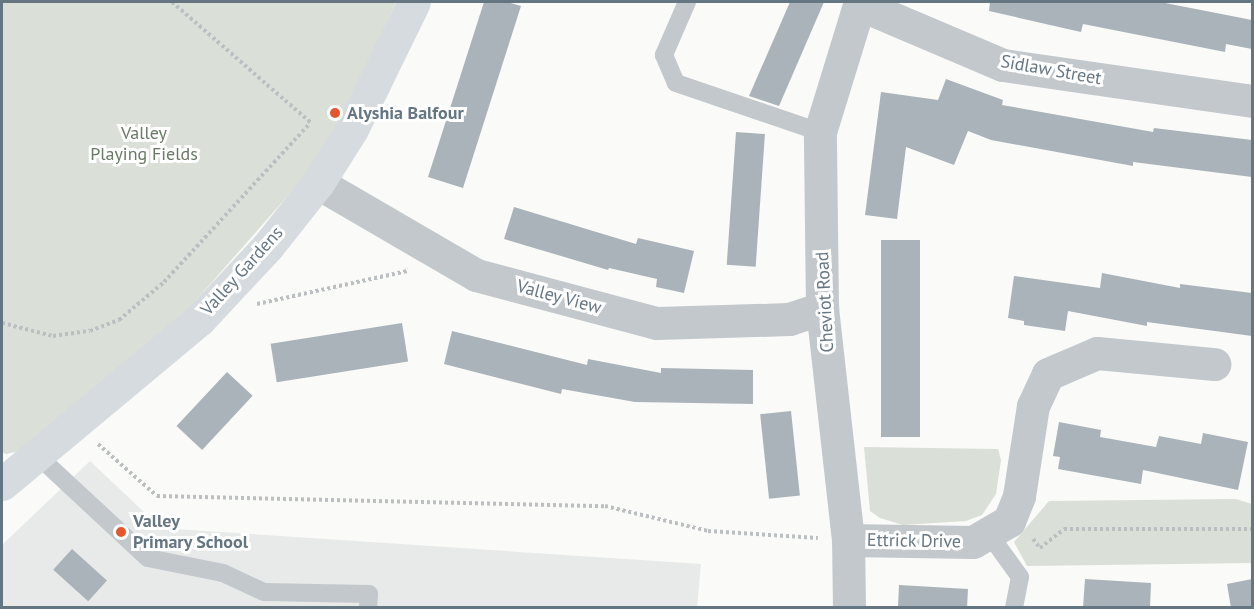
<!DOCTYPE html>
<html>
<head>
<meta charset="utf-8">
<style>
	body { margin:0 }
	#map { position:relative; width:1254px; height:609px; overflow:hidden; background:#fafaf8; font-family:"PT Sans",sans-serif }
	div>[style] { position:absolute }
	.built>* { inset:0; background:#e8e9e9 }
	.green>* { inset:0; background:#dadfd7 }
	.building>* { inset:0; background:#aab3b9; transform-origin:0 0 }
	.path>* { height:4px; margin-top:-2px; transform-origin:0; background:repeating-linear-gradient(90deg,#bbbfc2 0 3px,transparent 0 6px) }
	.lane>* { height:18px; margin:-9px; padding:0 9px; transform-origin:9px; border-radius:9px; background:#c3c8cc }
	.street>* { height:33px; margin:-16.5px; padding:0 16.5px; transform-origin:16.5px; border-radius:16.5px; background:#c3c8cc }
	.secondary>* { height:33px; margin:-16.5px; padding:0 16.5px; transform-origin:16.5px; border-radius:16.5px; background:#d6dbdf }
	.dots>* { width:16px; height:16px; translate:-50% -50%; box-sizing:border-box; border:3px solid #fff; border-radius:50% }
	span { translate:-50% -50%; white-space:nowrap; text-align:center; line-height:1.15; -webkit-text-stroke:6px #fff; paint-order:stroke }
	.street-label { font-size:18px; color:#657683 }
	.poi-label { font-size:18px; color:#657683; font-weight:700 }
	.left { translate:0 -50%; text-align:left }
	.park-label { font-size:18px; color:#687a64 }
	.frame { position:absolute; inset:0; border:3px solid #657683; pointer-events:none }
</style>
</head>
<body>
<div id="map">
	<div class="built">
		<div style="clip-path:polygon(90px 461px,161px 528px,701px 564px,697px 607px,2px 608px,2px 545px)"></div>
	</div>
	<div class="green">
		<div style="clip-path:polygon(2px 2px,396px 2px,328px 150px,169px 331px,30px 449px,6px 454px,2px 452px)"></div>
		<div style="clip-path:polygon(864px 447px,998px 449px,1001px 460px,996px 494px,982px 515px,966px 521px,903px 525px,880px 518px,870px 511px)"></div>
		<div style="clip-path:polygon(1236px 499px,1252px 504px,1252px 563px,1027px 566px,1014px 542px,1049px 501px)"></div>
	</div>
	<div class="building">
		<div style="clip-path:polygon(484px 2px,507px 2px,521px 6px,463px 188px,428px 177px)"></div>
		<div style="clip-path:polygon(790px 2px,824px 2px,779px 106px,749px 96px)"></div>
		<div style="clip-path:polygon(990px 2px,1160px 2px,1252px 20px,1252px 49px,1226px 44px,1225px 52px,1083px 24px,1081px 32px,989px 11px)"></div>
		<div style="clip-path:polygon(946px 79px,1003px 100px,1002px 105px,1153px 132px,1154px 128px,1252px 140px,1252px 177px,1133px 162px,1133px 166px,991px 140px,968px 131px,954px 165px,906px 147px,897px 219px,865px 215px,881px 92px,938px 100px)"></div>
		<div style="left:736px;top:132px;width:29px;height:133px;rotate:4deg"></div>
		<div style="clip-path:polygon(514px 207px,636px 244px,638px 238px,694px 251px,684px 293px,656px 287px,657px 279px,609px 268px,608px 270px,504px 239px)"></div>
		<div style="left:881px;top:240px;width:39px;height:197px"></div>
		<div style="clip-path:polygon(1102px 273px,1180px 288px,1180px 284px,1252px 293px,1252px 336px,1147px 322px,1147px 326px,1068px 311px,1065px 331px,1024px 325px,1024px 321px,1008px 318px,1014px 276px,1100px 288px)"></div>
		<div style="left:402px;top:323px;width:39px;height:133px;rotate:81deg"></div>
		<div style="clip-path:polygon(452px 331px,587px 365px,588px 359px,661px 373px,661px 368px,753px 370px,753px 404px,635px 402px,562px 389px,561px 394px,444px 364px)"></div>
		<div style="left:227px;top:372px;width:35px;height:74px;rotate:43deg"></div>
		<div style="left:791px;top:411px;width:85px;height:31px;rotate:84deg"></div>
		<div style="clip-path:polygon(1059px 422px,1101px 430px,1100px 437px,1156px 447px,1159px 436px,1201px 444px,1203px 433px,1248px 442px,1238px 490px,1143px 470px,1141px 484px,1058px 469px,1060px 457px,1053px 456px)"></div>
		<div style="left:72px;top:549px;width:47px;height:28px;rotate:42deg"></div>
		<div style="clip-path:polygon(1085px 579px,1151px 583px,1150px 608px,1083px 608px)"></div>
		<div style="clip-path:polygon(1252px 579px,1252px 608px,1231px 608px,1227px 584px)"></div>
		<div style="clip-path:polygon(899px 585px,968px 589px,967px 608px,898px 608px)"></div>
	</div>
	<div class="path">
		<div style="left:172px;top:2px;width:184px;rotate:41deg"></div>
		<div style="left:257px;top:304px;width:154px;rotate:-12.4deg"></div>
		<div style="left:2px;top:323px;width:53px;rotate:14.3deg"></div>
		<div style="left:53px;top:336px;width:37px;rotate:-8deg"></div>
		<div style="left:90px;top:331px;width:31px;rotate:-21deg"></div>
		<div style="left:119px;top:320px;width:59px;rotate:-40.2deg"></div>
		<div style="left:164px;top:282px;width:216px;rotate:-47.4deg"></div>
		<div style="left:98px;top:444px;width:79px;rotate:41.4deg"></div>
		<div style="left:157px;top:496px;width:448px;rotate:1.3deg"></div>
		<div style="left:605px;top:506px;width:106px;rotate:13.6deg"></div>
		<div style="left:708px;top:531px;width:110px;rotate:3.6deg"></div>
		<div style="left:1033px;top:539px;width:11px;rotate:52deg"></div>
		<div style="left:1040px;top:548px;width:31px;rotate:-38deg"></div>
		<div style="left:1064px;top:529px;width:188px"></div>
	</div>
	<div class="lane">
		<div style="left:687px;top:2px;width:58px;rotate:113.5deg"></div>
		<div style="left:664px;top:55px;width:30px;rotate:67deg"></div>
		<div style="left:676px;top:83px;width:152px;rotate:18.8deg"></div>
		<div style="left:37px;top:455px;width:151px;rotate:42.9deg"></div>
		<div style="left:148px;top:558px;width:76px;rotate:11.3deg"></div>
		<div style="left:223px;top:573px;width:45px;rotate:24.9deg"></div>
		<div style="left:264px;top:592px;width:105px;rotate:1.1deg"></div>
		<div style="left:369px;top:594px;width:14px;rotate:94deg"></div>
		<div style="left:989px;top:534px;width:53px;rotate:54.2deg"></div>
		<div style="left:1020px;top:577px;width:32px;rotate:101deg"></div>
	</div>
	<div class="street">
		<div style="left:859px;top:4px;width:156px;rotate:23deg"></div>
		<div style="left:1003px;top:65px;width:252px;rotate:8.2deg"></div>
		<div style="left:318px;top:183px;width:183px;rotate:30.2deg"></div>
		<div style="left:476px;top:275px;width:187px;rotate:14.9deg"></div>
		<div style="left:657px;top:323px;width:132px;rotate:-1.7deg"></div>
		<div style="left:789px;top:319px;width:35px;rotate:-18deg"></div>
		<div style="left:848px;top:540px;width:125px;rotate:0.9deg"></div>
		<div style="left:973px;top:542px;width:42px;rotate:-30.3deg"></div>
		<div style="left:1009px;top:521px;width:27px;rotate:-68deg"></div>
		<div style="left:1019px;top:496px;width:91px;rotate:-81.2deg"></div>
		<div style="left:1033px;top:406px;width:35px;rotate:-65deg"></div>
		<div style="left:1048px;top:374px;width:53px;rotate:-23.2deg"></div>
		<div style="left:1097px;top:353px;width:118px;rotate:5.4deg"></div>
		<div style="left:849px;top:608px;width:68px;rotate:-90.8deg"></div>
		<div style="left:848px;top:540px;width:233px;rotate:-96.4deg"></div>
		<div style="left:822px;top:308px;width:176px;rotate:-90.7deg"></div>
		<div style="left:820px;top:132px;width:136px;rotate:-72.9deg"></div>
	</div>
	<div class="secondary">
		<div style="left:2px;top:484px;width:256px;rotate:-39.8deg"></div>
		<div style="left:199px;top:320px;width:101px;rotate:-47deg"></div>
		<div style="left:268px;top:246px;width:80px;rotate:-51.6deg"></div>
		<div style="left:318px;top:183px;width:64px;rotate:-57.8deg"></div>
		<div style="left:352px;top:129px;width:141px;rotate:-64deg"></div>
	</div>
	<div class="dots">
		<div style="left:335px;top:113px;background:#e4572e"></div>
		<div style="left:121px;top:532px;background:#e4572e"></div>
	</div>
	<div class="street-label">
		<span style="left:1051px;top:70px;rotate:10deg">Sidlaw Street</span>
		<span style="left:242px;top:271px;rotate:-48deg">Valley Gardens</span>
		<span style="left:559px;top:297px;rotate:15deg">Valley View</span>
		<span style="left:825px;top:302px;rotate:-93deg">Cheviot Road</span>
		<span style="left:914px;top:541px;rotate:1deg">Ettrick Drive</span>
	</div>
	<div class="poi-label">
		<span class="left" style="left:347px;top:113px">Alyshia Balfour</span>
		<span class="left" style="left:133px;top:532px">Valley<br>Primary School</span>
	</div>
	<div class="park-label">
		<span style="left:144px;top:144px">Valley<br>Playing Fields</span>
	</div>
	<div class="frame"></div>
</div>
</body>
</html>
